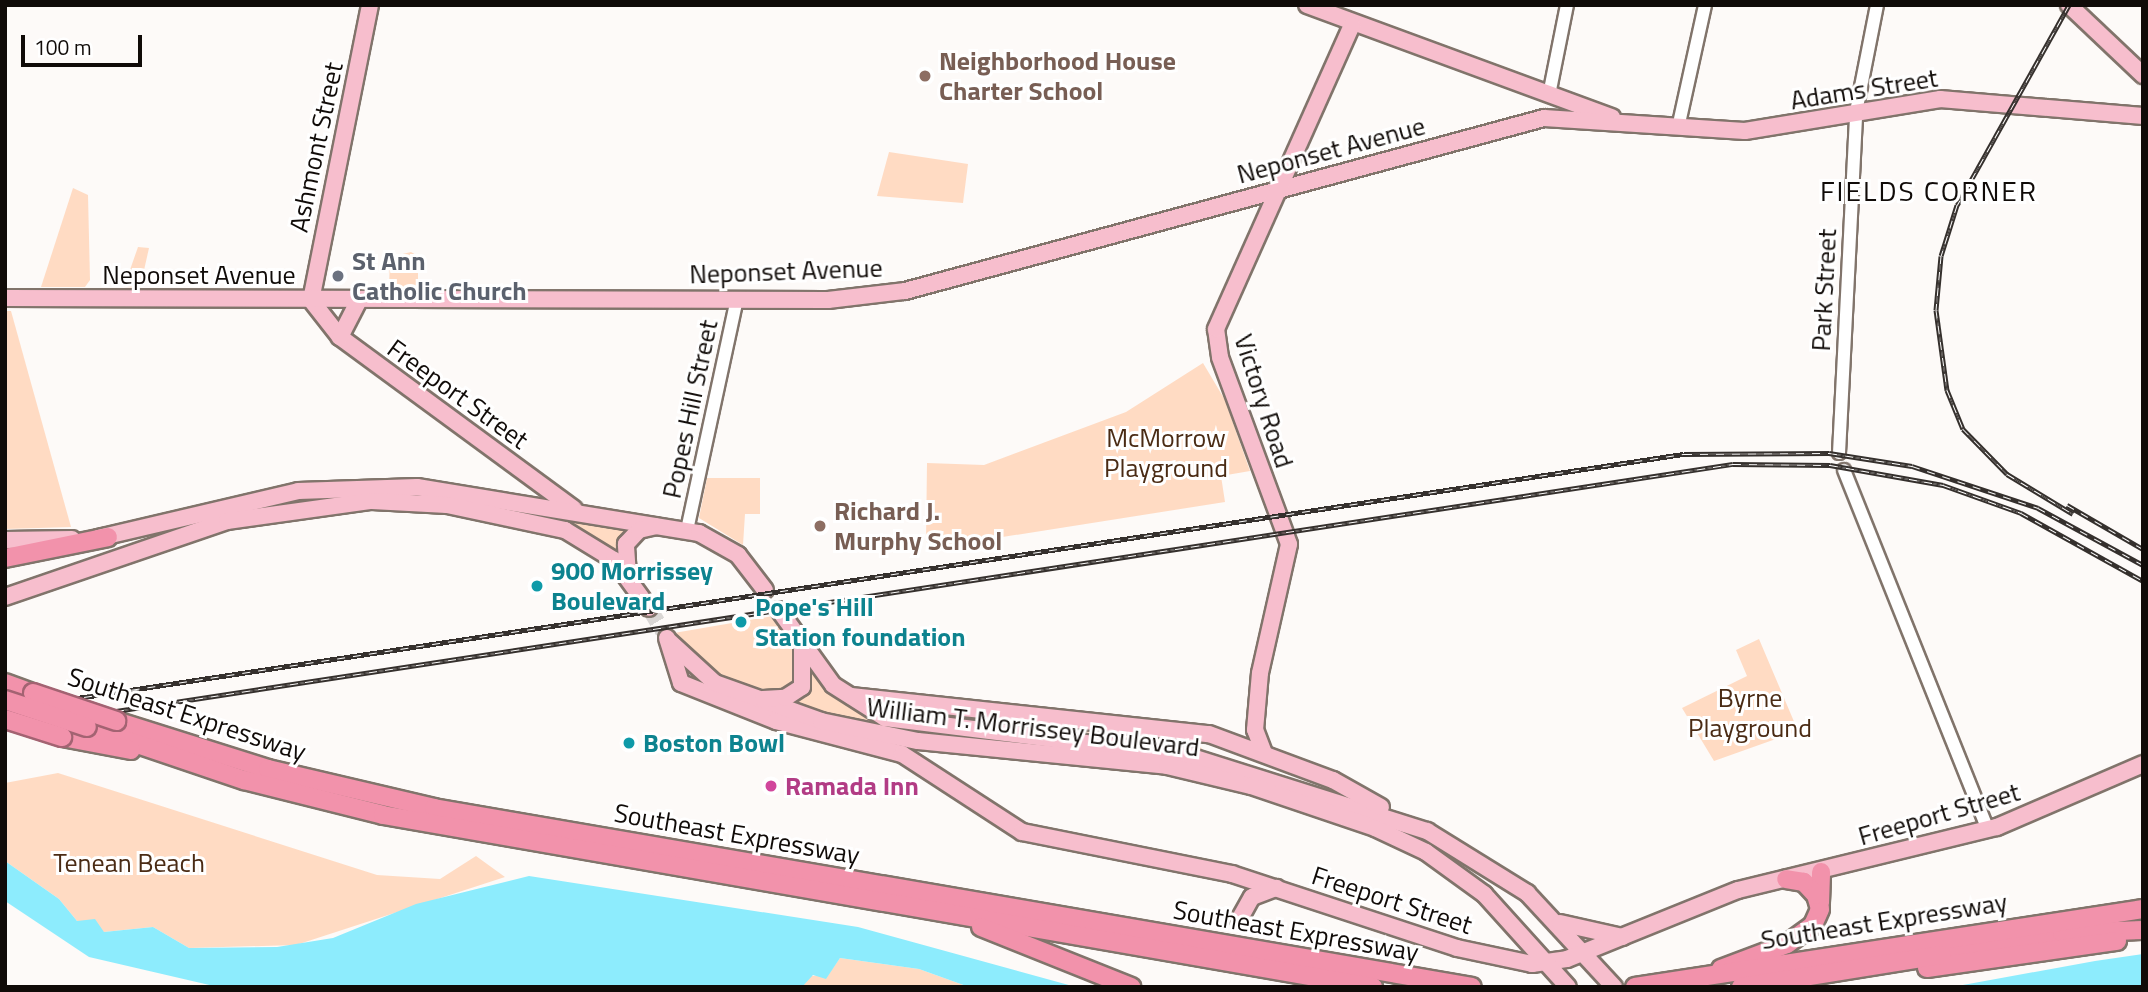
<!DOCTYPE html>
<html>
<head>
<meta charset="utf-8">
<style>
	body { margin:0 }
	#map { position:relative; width:2148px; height:992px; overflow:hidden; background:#fdfaf8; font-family:"Titillium Web",sans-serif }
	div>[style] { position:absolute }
	.green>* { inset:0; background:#ffdbc3 }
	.water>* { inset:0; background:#8decfd }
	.major-tunnel>* { height:16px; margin-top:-8px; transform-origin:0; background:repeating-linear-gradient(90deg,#d9d6d4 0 16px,transparent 0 24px) }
	.roads { filter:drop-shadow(2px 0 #81746b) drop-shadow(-2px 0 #81746b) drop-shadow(0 2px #81746b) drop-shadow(0 -2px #81746b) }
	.minor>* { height:12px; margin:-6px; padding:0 6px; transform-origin:6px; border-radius:6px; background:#fff }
	.major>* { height:16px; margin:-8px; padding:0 8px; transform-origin:8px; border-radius:8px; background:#f7becd }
	.highway>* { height:18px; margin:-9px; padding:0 9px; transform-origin:9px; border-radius:9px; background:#f292ab }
	.rail>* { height:5px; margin-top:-2.5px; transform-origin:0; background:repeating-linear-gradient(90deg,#fff 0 8px,#35302d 0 16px); box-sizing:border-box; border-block:2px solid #35302d }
	.bridges { filter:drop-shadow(2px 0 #a36372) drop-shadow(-2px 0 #a36372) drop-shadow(0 2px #a36372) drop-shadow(0 -2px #a36372) }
	.highway-bridge>* { height:18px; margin:-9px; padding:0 9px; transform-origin:9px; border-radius:9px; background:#f292ab }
	.dots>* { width:19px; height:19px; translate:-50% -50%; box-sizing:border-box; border:4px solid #fff; border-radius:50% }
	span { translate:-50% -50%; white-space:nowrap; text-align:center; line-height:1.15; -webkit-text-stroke:6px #fff; paint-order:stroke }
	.education-label { font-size:26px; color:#785e54; font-weight:700 }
	.left { translate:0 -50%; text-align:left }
	.street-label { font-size:26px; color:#100b08 }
	.worship-label { font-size:26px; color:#5b616d; font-weight:700 }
	.park-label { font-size:26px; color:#4a2b14 }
	.culture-label { font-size:26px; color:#0d838f; font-weight:700 }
	.hotel-label { font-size:26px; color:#b23c85; font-weight:700 }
	.neighbourhood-label { font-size:28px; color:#100b08; letter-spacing:2px }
	.frame { position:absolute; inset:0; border:7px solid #100b08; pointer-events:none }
	.scale { position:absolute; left:21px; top:35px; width:121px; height:32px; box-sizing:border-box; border:4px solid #100b08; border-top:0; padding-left:9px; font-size:21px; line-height:24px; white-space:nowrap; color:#100b08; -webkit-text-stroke:5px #fff; paint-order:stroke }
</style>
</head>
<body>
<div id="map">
	<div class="green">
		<div style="clip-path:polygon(889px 152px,968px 164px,963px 203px,877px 196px)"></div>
		<div style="clip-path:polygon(73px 188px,88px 195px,90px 280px,85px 287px,41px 287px)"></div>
		<div style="clip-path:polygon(138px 247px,149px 248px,140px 288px,124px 287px)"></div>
		<div style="clip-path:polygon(411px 252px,418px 256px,418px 288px,389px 288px,390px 257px)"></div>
		<div style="clip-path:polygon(5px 311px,11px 311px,71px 527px,5px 529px)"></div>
		<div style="clip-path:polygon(1203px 363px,1225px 400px,1250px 471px,1221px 476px,1225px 502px,933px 548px,926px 541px,927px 463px,984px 465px,1126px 412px)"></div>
		<div style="clip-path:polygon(707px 478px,760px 478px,760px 514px,745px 514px,743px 545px,699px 518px)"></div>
		<div style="clip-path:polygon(544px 515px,630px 527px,615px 554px,583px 531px)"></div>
		<div style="clip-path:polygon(773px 616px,797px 655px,801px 681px,783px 695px,716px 675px,688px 657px,674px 633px)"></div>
		<div style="clip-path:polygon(1759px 639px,1798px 731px,1714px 761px,1682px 708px,1747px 676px,1736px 650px)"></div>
		<div style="clip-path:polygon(813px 672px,840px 701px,898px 731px,789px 704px)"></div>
		<div style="clip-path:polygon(1051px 725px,1192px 737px,1203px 750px,1057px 728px)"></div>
		<div style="clip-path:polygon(58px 773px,377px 875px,440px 879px,476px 856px,505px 877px,296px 945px,189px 948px,153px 927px,104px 932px,77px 921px,59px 899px,5px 861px,5px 783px)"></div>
		<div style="clip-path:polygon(840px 958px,919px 969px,969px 987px,802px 987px,810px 976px,828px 975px)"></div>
	</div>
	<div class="water">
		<div style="clip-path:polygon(5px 861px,59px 899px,77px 921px,95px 919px,104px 932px,153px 927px,189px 948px,277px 947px,333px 938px,416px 904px,529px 876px,858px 927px,1076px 987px,969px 987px,919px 969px,840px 958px,826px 979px,813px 975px,802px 987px,218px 987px,89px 957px,5px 901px)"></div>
		<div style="clip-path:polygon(2143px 954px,2143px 987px,1952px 987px,2095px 961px)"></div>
	</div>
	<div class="major-tunnel">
		<div style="left:649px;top:608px;width:27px;rotate:59deg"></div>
	</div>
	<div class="roads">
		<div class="minor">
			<div style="left:1549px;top:95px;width:92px;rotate:-78.7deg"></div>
			<div style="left:1678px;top:128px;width:126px;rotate:-77.6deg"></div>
			<div style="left:1839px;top:453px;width:341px;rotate:-87.1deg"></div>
			<div style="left:1856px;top:112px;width:109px;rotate:-78.9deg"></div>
			<div style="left:1844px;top:470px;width:388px;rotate:68.2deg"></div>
			<div style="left:687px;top:530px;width:236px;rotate:-77.8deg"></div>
		</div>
		<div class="major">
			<div style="left:370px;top:5px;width:301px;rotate:101.3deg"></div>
			<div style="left:311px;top:300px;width:47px;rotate:51.9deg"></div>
			<div style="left:340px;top:337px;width:290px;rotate:36.3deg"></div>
			<div style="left:1307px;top:5px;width:325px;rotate:20.2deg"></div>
			<div style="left:2069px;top:5px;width:102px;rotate:43.4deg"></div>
			<div style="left:5px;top:298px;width:823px;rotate:0.14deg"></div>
			<div style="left:828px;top:300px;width:78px;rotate:-6.7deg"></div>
			<div style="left:905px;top:291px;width:662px;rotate:-15.15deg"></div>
			<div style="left:1544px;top:118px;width:201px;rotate:3.7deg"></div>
			<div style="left:1745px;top:131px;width:198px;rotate:-9.3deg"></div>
			<div style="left:1940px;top:99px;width:204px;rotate:4.8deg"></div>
			<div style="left:340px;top:337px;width:42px;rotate:-62.8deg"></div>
			<div style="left:98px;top:538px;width:205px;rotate:-13.2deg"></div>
			<div style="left:298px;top:491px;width:119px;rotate:-1.9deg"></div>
			<div style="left:417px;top:487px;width:286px;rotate:9.3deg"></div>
			<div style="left:699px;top:533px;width:45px;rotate:29.4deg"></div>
			<div style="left:738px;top:555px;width:44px;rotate:52.4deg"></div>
			<div style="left:5px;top:540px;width:67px;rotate:-0.9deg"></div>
			<div style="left:628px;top:575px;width:31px;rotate:-94deg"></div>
			<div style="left:626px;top:544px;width:19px;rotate:-47deg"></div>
			<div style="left:639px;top:530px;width:17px;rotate:-13deg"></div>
			<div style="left:5px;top:597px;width:235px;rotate:-18.9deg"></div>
			<div style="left:227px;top:521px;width:146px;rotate:-7.9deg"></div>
			<div style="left:372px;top:501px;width:75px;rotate:3.1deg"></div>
			<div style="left:447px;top:505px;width:121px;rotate:12deg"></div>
			<div style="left:565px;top:530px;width:57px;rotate:31.5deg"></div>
			<div style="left:614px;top:560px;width:59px;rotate:53.9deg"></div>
			<div style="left:779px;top:610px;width:92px;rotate:54.2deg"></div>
			<div style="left:833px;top:685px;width:62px;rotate:32.4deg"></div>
			<div style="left:885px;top:718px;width:306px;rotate:7.1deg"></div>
			<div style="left:1189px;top:756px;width:250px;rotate:17.5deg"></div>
			<div style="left:1427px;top:831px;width:118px;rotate:31.8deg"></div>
			<div style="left:1527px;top:893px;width:128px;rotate:47.2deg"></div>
			<div style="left:667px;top:638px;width:47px;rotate:72.7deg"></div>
			<div style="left:681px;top:683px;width:102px;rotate:21.8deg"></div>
			<div style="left:776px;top:721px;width:130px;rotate:14.7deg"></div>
			<div style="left:902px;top:754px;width:143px;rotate:33deg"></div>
			<div style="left:1022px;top:832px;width:214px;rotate:11.3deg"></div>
			<div style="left:1232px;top:874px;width:237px;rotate:18.2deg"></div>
			<div style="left:1457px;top:948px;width:77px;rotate:12deg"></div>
			<div style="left:1532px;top:964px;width:35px;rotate:-8deg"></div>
			<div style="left:1567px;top:959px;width:184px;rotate:-22deg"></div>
			<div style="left:1738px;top:890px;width:267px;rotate:-13.7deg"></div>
			<div style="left:1997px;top:827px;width:159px;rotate:-23.3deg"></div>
			<div style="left:670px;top:642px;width:61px;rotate:42.3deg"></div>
			<div style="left:715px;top:683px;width:113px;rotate:19.7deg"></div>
			<div style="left:821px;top:721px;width:99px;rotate:11.7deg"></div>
			<div style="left:918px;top:741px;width:250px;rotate:5.7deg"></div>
			<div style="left:1167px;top:766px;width:86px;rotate:13.4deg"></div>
			<div style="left:1251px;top:786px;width:131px;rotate:18.7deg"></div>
			<div style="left:1375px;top:828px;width:56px;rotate:25.2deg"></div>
			<div style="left:1426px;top:852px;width:72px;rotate:35.9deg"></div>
			<div style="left:1484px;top:894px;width:125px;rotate:47.9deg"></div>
			<div style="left:851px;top:696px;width:360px;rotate:6.1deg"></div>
			<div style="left:1209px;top:734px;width:132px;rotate:20.4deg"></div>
			<div style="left:1333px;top:780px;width:55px;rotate:29.4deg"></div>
			<div style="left:763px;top:699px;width:22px;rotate:-3deg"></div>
			<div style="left:785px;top:698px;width:20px;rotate:-33deg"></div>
			<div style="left:802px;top:687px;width:38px;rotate:-90deg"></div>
			<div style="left:1264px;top:753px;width:25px;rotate:-111deg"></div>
			<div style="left:1255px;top:730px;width:57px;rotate:-85deg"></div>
			<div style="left:1260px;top:673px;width:132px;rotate:-77.3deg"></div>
			<div style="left:1289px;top:544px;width:199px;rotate:-110.3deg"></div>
			<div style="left:1220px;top:357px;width:28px;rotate:-98deg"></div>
			<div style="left:1216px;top:329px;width:333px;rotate:-65.9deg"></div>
			<div style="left:1239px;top:920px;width:26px;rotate:-61deg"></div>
			<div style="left:1252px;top:897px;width:26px;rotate:-21deg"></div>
			<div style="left:1560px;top:923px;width:64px;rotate:12.7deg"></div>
		</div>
		<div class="highway">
			<div style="left:5px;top:558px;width:105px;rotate:-11.5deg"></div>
			<div style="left:5px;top:683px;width:30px;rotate:20deg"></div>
			<div style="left:116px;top:721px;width:159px;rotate:17.5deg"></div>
			<div style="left:268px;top:769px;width:171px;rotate:13.2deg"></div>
			<div style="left:434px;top:808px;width:1053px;rotate:9.78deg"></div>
			<div style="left:87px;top:727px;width:166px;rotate:18.7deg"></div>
			<div style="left:244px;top:780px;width:143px;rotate:14.1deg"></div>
			<div style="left:383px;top:815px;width:1005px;rotate:9.86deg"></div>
			<div style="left:62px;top:737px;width:70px;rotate:10.7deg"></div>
			<div style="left:1820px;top:903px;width:31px;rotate:-88deg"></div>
			<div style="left:981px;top:927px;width:162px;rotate:21.8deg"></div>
			<div style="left:1931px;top:952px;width:132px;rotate:-8.3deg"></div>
			<div style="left:2062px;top:933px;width:81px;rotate:-2.1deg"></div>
			<div style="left:1927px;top:968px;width:192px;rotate:-8.1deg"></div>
			<div style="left:1721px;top:969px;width:71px;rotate:-20.7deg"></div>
			<div style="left:1787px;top:944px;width:32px;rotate:-36deg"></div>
			<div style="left:1813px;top:925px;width:17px;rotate:-66deg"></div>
			<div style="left:1820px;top:909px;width:15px;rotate:-106deg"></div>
			<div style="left:1816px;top:895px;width:18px;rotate:-133deg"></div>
			<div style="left:1804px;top:882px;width:18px;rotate:-171deg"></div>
			<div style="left:1635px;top:987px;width:514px;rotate:-8.73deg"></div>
			<div style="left:1741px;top:987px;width:203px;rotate:-9.1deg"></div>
		</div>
	</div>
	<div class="rail">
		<div style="left:2069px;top:5px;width:229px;rotate:119.2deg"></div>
		<div style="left:1957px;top:205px;width:53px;rotate:107.4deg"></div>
		<div style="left:1941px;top:256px;width:54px;rotate:95.3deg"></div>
		<div style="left:1936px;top:310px;width:81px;rotate:82.2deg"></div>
		<div style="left:1947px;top:390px;width:42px;rotate:67.7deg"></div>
		<div style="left:1963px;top:429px;width:63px;rotate:45.6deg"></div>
		<div style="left:2007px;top:474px;width:77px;rotate:31.2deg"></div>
		<div style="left:2067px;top:505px;width:88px;rotate:30.1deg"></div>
		<div style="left:5px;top:709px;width:1698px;rotate:-8.64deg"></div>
		<div style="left:1684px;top:454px;width:145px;rotate:-0.4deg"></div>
		<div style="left:1829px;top:453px;width:84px;rotate:8.9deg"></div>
		<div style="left:1912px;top:466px;width:133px;rotate:18.4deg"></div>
		<div style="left:2038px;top:508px;width:119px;rotate:28.5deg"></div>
		<div style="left:5px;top:728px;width:1748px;rotate:-8.69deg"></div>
		<div style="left:1733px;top:464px;width:97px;rotate:0.6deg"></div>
		<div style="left:1830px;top:465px;width:115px;rotate:10deg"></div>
		<div style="left:1943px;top:485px;width:83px;rotate:19.7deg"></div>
		<div style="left:2021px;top:513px;width:140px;rotate:29.1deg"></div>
	</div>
	<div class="bridges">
		<div class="highway-bridge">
			<div style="left:33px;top:693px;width:88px;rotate:18.6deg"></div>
			<div style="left:5px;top:700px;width:86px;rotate:18.2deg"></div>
			<div style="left:5px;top:719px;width:60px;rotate:17.5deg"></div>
		</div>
	</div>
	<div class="dots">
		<div style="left:925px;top:76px;background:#8d6e63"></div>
		<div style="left:338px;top:276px;background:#6b7280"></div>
		<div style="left:820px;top:526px;background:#8d6e63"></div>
		<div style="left:537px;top:586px;background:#0f9aa8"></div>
		<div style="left:741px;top:622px;background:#0f9aa8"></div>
		<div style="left:629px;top:743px;background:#0f9aa8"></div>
		<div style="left:771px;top:786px;background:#d1479c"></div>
	</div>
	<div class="education-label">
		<span class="left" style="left:939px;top:76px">Neighborhood House<br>Charter School</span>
		<span class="left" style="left:834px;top:526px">Richard J.<br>Murphy School</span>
	</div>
	<div class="street-label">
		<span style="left:1864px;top:89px;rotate:-9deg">Adams Street</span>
		<span style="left:316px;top:147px;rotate:-78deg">Ashmont Street</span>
		<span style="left:1331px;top:150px;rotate:-15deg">Neponset Avenue</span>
		<span style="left:786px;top:271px;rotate:-2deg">Neponset Avenue</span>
		<span style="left:199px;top:275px">Neponset Avenue</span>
		<span style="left:1824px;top:290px;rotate:-87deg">Park Street</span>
		<span style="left:458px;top:394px;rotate:36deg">Freeport Street</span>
		<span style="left:1264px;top:401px;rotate:72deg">Victory Road</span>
		<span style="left:690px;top:409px;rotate:-78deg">Popes Hill Street</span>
		<span style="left:187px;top:714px;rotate:18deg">Southeast Expressway</span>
		<span style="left:1033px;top:727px;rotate:7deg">William T. Morrissey Boulevard</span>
		<span style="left:1939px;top:814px;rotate:-16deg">Freeport Street</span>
		<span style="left:737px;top:834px;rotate:10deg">Southeast Expressway</span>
		<span style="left:1392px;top:900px;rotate:18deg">Freeport Street</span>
		<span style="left:1884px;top:921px;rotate:-9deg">Southeast Expressway</span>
		<span style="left:1296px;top:931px;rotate:10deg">Southeast Expressway</span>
	</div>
	<div class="worship-label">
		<span class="left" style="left:352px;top:276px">St Ann<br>Catholic Church</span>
	</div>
	<div class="park-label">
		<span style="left:1166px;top:453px">McMorrow<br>Playground</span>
		<span style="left:1750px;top:713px">Byrne<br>Playground</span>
		<span style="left:129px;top:863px">Tenean Beach</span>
	</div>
	<div class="culture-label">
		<span class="left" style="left:551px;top:586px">900 Morrissey<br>Boulevard</span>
		<span class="left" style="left:755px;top:622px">Pope's Hill<br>Station foundation</span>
		<span class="left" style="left:643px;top:743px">Boston Bowl</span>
	</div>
	<div class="hotel-label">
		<span class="left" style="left:785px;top:786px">Ramada Inn</span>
	</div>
	<div class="neighbourhood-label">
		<span style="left:1929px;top:191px">FIELDS CORNER</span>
	</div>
	<div class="frame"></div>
	<div class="scale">100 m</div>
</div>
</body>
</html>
